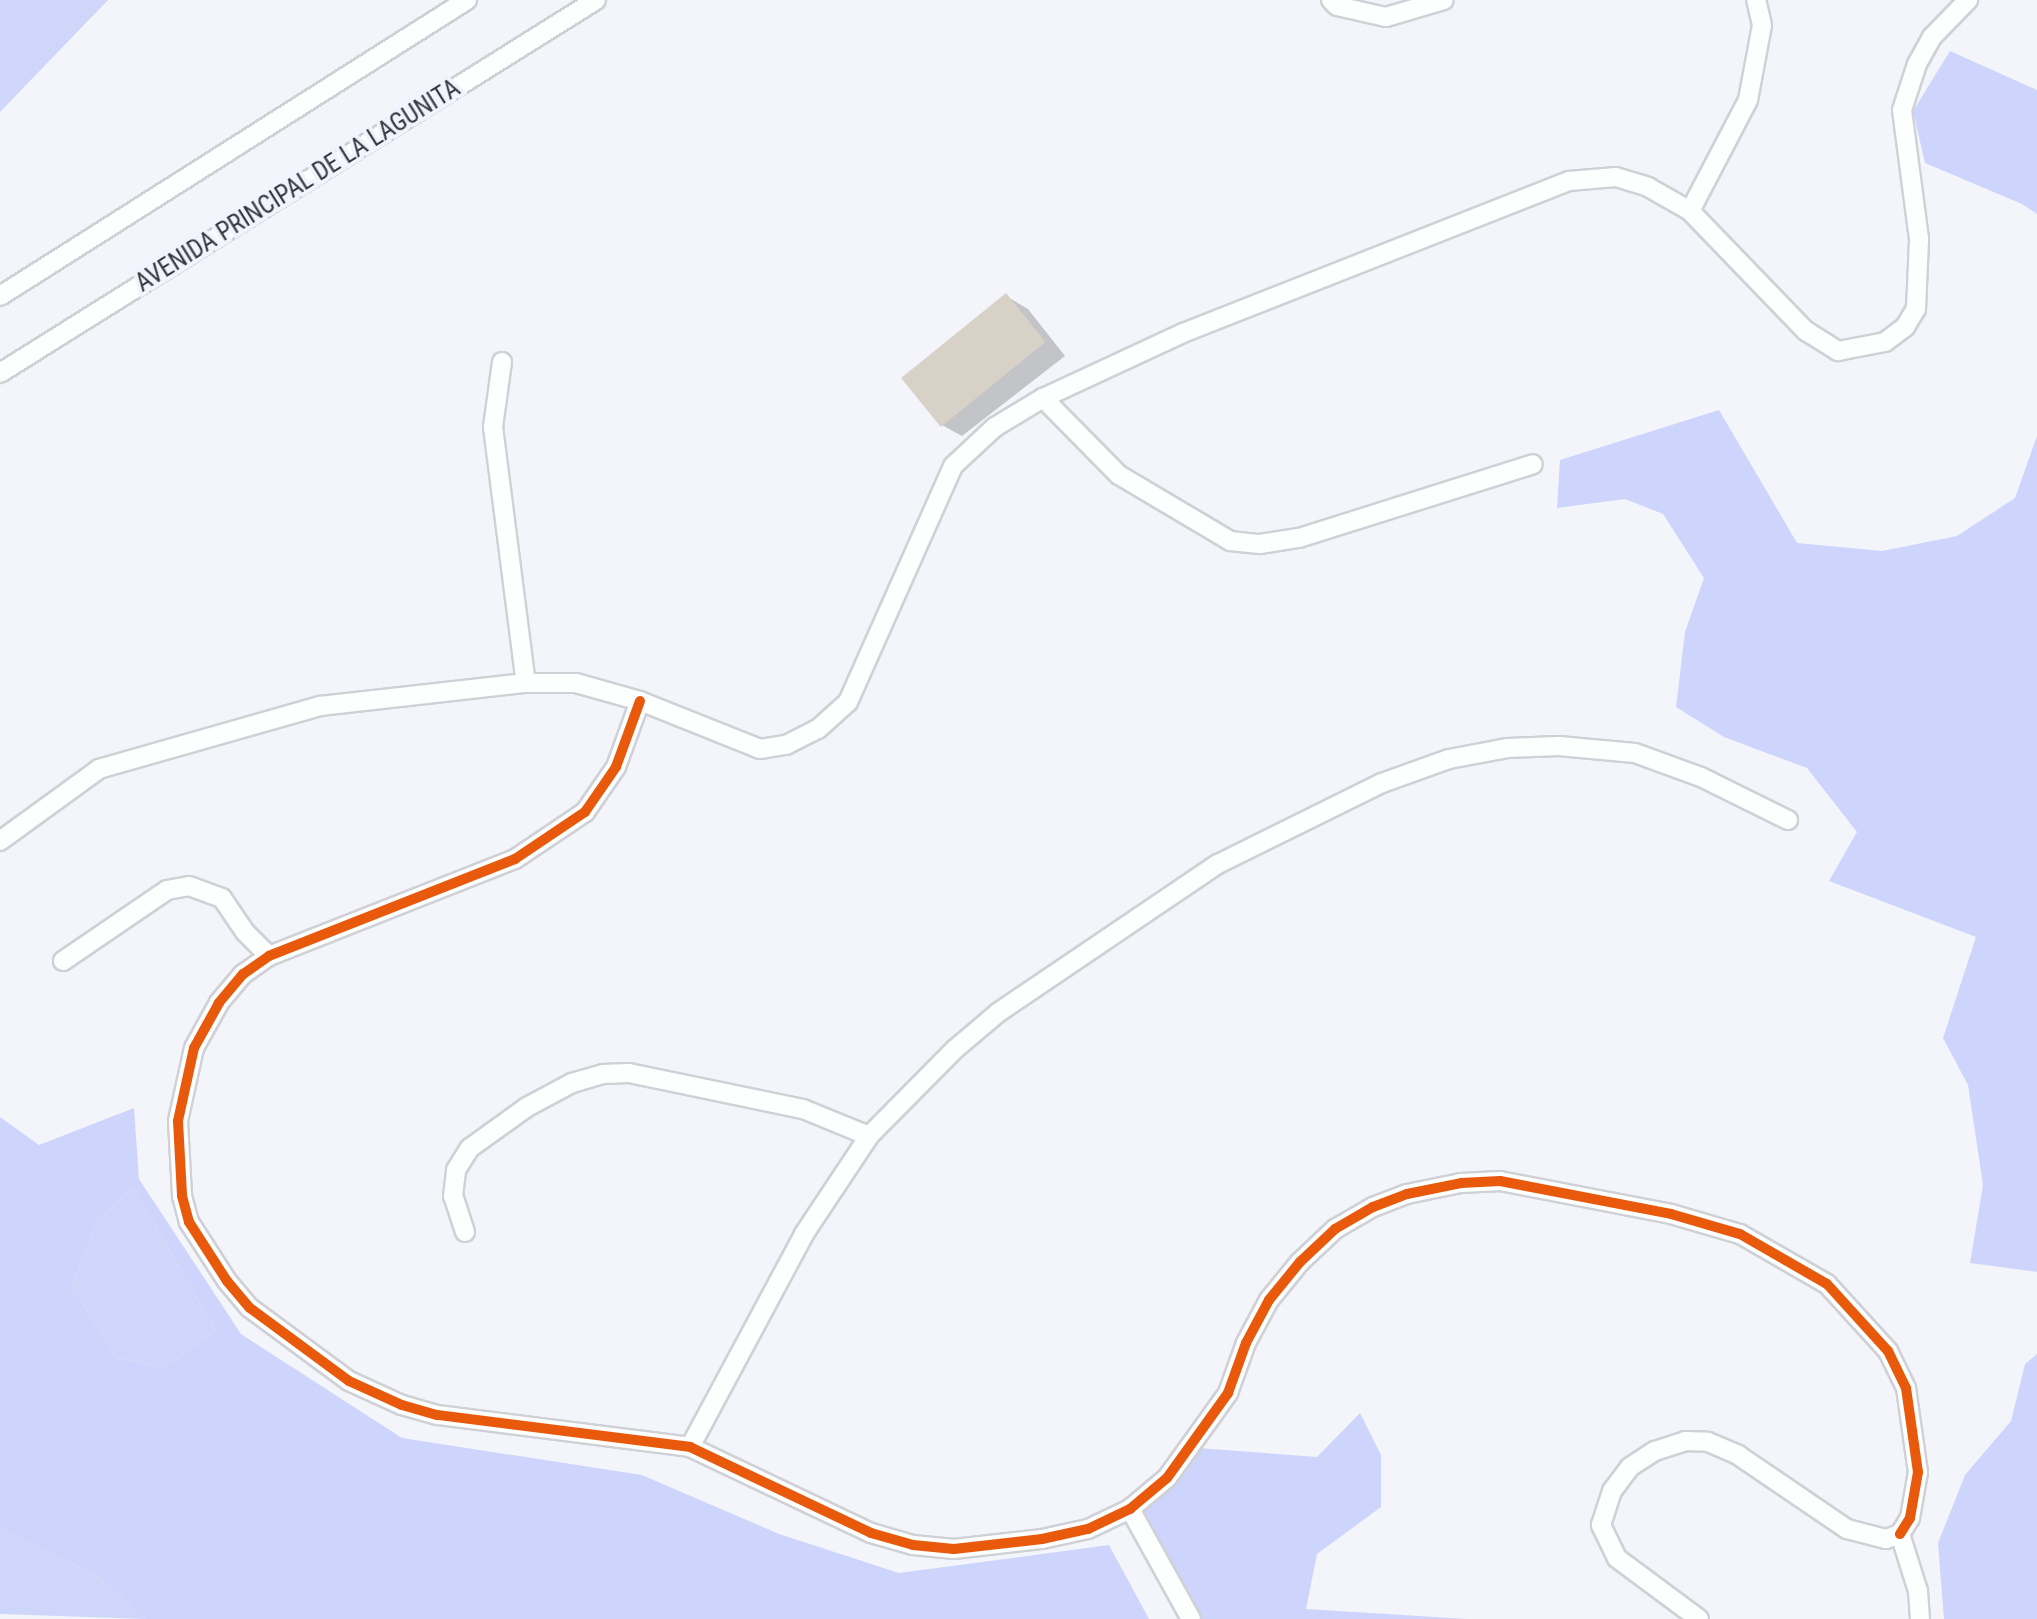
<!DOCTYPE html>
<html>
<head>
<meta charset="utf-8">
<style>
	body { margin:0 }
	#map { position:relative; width:2037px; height:1619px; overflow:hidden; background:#f4f5fb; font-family:"Roboto Condensed",sans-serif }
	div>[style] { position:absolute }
	.green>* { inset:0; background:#ced6fa }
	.forest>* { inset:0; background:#cdd5fc }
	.shadow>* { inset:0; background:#0003 }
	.building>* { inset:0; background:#d8d1c7; transform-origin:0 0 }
	.roads { filter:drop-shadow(2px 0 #d0d1d6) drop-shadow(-2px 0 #d0d1d6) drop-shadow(0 2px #d0d1d6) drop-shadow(0 -2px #d0d1d6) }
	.street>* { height:18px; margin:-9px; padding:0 9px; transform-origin:9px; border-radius:9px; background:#fdfefe }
	.cycleway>* { height:10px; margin:-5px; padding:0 5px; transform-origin:5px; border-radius:5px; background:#e8590c }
	span { translate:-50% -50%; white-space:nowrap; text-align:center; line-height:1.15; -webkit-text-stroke:8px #f1f4fe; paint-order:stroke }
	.street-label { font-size:25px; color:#36373b }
</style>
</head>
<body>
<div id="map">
	<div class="green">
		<div style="clip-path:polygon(0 0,108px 0,0 112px)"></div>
		<div style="clip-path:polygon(132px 1186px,216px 1331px,164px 1367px,117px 1358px,72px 1287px,96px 1225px)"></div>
		<div style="clip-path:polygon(0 1529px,100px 1578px,145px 1619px,0 1614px)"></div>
	</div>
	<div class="forest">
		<div style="clip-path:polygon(1950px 51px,2037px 90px,2037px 214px,2022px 204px,1925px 163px,1913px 111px)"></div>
		<div style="clip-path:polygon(1719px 410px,1797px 543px,1882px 551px,1957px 536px,2015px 498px,2037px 436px,2037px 1272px,1970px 1263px,1983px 1185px,1968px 1085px,1943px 1038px,1976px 937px,1829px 881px,1857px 832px,1807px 768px,1724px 737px,1676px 707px,1685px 632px,1704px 578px,1663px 514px,1625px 499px,1557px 508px,1560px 460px)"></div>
		<div style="clip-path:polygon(evenodd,134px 1108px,139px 1179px,241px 1334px,402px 1438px,642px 1475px,779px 1534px,899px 1573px,1109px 1545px,1149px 1619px,145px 1619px,100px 1578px,0 1529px,0 1117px,39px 1145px,134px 1108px,132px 1186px,216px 1331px,164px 1367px,117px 1358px,72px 1287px,96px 1225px,132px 1186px)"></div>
		<div style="clip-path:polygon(2037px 1354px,2037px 1619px,1944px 1619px,1938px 1543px,1965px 1475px,2011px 1421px,2025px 1364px)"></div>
		<div style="clip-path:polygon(1360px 1413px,1381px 1455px,1381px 1507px,1317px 1554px,1306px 1609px,1467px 1619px,1196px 1619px,1132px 1503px,1198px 1448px,1317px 1457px)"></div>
	</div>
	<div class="shadow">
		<div style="clip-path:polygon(1006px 296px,1028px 309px,1065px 356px,962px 436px,940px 424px)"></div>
	</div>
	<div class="building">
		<div style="left:1006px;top:293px;width:63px;height:135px;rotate:51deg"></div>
	</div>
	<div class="roads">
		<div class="street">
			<div style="left:1331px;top:0;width:8px;rotate:45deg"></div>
			<div style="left:1337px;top:6px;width:50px;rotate:12.7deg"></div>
			<div style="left:1386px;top:17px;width:60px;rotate:-16.3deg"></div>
			<div style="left:1690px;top:211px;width:125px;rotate:-62.4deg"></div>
			<div style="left:1748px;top:100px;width:76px;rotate:-79.4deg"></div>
			<div style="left:1762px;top:25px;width:26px;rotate:-103deg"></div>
			<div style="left:0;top:296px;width:553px;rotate:-32.37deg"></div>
			<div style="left:502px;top:362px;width:66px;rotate:97.9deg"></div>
			<div style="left:493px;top:427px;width:258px;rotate:82.7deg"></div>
			<div style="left:0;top:373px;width:703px;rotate:-32.04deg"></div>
			<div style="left:1043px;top:398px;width:108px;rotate:45.4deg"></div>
			<div style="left:1119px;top:475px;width:129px;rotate:30.7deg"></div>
			<div style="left:1230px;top:541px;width:30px;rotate:6deg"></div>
			<div style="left:1260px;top:544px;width:39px;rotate:-9deg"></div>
			<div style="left:1299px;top:538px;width:245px;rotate:-17.5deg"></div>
			<div style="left:640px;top:701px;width:70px;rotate:110deg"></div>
			<div style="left:616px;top:767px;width:55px;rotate:124.6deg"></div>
			<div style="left:585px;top:812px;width:84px;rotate:146.1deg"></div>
			<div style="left:515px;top:859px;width:264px;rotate:158.5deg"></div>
			<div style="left:269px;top:956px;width:32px;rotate:145deg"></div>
			<div style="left:243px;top:974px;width:38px;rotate:130deg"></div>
			<div style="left:219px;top:1003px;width:51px;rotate:119.1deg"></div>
			<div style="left:194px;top:1048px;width:75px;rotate:102.4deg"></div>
			<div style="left:178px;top:1121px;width:75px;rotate:86.9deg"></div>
			<div style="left:182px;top:1196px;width:27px;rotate:75deg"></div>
			<div style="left:189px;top:1222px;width:70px;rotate:57.2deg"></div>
			<div style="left:227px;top:1281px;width:35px;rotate:50deg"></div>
			<div style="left:250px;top:1308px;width:123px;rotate:36.4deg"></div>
			<div style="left:349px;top:1381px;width:58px;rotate:24.4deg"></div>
			<div style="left:402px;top:1405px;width:37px;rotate:16deg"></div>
			<div style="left:438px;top:1415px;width:254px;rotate:7.2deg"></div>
			<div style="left:690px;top:1447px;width:200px;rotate:25.4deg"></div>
			<div style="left:871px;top:1533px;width:44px;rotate:15.9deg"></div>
			<div style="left:913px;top:1545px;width:41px;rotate:5.6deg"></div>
			<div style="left:954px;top:1549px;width:89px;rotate:-6.5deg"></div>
			<div style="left:1042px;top:1539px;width:47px;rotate:-12.3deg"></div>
			<div style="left:1088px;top:1529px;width:47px;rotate:-25.5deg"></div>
			<div style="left:1130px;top:1509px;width:48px;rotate:-40deg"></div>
			<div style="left:1167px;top:1478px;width:105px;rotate:-54.3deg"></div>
			<div style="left:1228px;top:1393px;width:53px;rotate:-70.2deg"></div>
			<div style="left:1246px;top:1343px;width:49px;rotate:-61.9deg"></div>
			<div style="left:1269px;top:1300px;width:49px;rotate:-50.8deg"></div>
			<div style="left:1300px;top:1262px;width:48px;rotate:-43.3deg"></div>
			<div style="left:1335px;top:1229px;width:44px;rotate:-30.1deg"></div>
			<div style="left:1373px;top:1207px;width:36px;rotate:-21deg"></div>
			<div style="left:1407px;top:1194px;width:55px;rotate:-11.5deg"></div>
			<div style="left:1461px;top:1183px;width:39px;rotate:-3deg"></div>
			<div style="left:1500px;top:1181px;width:174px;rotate:10.9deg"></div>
			<div style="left:1671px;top:1214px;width:72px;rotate:16.2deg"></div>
			<div style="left:1740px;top:1234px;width:100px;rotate:29.9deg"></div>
			<div style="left:1827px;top:1284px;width:91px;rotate:47.7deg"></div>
			<div style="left:1888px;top:1351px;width:41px;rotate:64.1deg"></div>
			<div style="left:1906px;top:1388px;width:85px;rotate:81.9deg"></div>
			<div style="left:1918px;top:1472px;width:47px;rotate:99.9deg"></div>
			<div style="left:1910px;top:1518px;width:19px;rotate:122deg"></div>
			<div style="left:0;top:841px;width:122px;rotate:-36deg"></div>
			<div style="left:99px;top:769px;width:230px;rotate:-15.9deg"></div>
			<div style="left:320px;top:706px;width:207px;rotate:-6.4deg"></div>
			<div style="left:526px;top:683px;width:50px"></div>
			<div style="left:576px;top:683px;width:66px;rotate:15.7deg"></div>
			<div style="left:640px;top:701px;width:129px;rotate:21.8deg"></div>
			<div style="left:760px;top:749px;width:26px;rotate:-9deg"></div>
			<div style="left:786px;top:745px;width:36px;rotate:-27deg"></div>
			<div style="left:818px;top:729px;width:40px;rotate:-42deg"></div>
			<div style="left:848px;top:702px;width:258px;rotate:-66deg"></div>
			<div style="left:953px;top:466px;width:57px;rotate:-42.9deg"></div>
			<div style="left:995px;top:427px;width:56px;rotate:-31.1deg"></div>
			<div style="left:1043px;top:398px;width:154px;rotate:-24.9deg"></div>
			<div style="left:1183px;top:333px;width:415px;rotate:-21.5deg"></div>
			<div style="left:1569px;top:181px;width:47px;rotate:-4.9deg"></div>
			<div style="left:1616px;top:177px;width:34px;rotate:17deg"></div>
			<div style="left:1648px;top:187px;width:48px;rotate:29.7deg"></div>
			<div style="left:1690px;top:211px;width:167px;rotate:46deg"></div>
			<div style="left:1806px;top:331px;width:38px;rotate:32deg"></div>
			<div style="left:1838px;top:351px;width:48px;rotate:-10.8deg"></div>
			<div style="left:1885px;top:342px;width:25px;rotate:-37deg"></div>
			<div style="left:1905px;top:327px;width:21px;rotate:-59deg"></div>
			<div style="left:1916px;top:309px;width:70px;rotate:-87.5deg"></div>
			<div style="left:1919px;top:239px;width:130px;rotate:-97.5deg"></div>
			<div style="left:1902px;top:110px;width:48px;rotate:-71.9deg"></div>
			<div style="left:1917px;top:64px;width:31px;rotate:-61deg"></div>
			<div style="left:1932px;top:37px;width:52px;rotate:-45.8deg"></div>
			<div style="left:63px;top:961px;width:126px;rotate:-34.3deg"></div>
			<div style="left:167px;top:890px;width:22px;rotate:-10deg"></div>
			<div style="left:189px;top:886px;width:35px;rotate:20deg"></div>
			<div style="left:222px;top:898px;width:41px;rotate:55.9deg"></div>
			<div style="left:245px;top:932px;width:34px;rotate:45deg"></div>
			<div style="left:465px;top:1232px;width:38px;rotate:-108deg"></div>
			<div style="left:453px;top:1196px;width:26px;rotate:-83deg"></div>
			<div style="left:456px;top:1170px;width:26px;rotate:-58deg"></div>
			<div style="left:470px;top:1148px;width:70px;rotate:-35.7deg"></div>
			<div style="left:527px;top:1107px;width:51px;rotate:-28.1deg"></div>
			<div style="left:572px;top:1083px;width:32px;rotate:-16deg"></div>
			<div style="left:603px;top:1074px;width:26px;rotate:-2deg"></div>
			<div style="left:629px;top:1073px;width:178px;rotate:11.7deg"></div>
			<div style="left:803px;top:1109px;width:71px;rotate:22.2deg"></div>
			<div style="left:690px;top:1447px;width:242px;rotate:-61.8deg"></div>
			<div style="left:804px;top:1234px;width:118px;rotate:-56.4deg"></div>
			<div style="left:869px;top:1136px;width:121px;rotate:-45.3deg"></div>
			<div style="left:954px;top:1050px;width:59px;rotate:-40.2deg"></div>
			<div style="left:999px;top:1012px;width:264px;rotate:-34.1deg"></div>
			<div style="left:1218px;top:864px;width:183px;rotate:-26.3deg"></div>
			<div style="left:1382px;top:783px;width:71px;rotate:-19.7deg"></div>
			<div style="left:1449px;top:759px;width:59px;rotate:-10.7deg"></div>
			<div style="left:1507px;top:748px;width:52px;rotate:-2.2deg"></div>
			<div style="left:1559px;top:746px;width:76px;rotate:5.3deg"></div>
			<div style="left:1635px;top:753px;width:70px;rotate:20deg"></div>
			<div style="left:1701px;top:777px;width:97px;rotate:26.3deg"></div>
			<div style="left:1130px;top:1509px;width:126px;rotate:61deg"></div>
			<div style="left:1900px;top:1534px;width:60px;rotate:72.5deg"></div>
			<div style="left:1918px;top:1591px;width:28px;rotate:86deg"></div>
			<div style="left:1699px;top:1619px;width:102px;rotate:-143.4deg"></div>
			<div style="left:1617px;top:1558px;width:37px;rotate:-116deg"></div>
			<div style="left:1601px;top:1525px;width:36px;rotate:-72deg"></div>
			<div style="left:1612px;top:1491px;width:30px;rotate:-53deg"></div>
			<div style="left:1630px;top:1467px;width:30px;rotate:-33deg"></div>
			<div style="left:1655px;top:1451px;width:32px;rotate:-18deg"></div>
			<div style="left:1685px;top:1441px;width:23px;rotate:2deg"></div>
			<div style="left:1708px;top:1442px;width:33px;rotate:23deg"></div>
			<div style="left:1738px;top:1455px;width:132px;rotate:34.2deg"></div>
			<div style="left:1847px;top:1529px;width:40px;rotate:14.4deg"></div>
			<div style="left:1886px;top:1539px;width:15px;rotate:-20deg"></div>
		</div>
	</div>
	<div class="cycleway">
		<div style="left:640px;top:701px;width:70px;rotate:110deg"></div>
		<div style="left:616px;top:767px;width:55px;rotate:124.6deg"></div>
		<div style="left:585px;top:812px;width:84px;rotate:146.1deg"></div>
		<div style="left:515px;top:859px;width:264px;rotate:158.5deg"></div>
		<div style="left:269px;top:956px;width:32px;rotate:145deg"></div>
		<div style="left:243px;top:974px;width:38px;rotate:130deg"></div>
		<div style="left:219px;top:1003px;width:51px;rotate:119.1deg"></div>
		<div style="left:194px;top:1048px;width:75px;rotate:102.4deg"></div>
		<div style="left:178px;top:1121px;width:75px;rotate:86.9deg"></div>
		<div style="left:182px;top:1196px;width:27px;rotate:75deg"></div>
		<div style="left:189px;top:1222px;width:70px;rotate:57.2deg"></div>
		<div style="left:227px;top:1281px;width:35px;rotate:50deg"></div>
		<div style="left:250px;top:1308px;width:123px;rotate:36.4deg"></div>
		<div style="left:349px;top:1381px;width:58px;rotate:24.4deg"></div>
		<div style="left:402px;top:1405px;width:37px;rotate:16deg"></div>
		<div style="left:438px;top:1415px;width:254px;rotate:7.2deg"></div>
		<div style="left:690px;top:1447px;width:200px;rotate:25.4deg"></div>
		<div style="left:871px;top:1533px;width:44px;rotate:15.9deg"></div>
		<div style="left:913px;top:1545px;width:41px;rotate:5.6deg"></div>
		<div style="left:954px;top:1549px;width:89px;rotate:-6.5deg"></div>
		<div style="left:1042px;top:1539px;width:47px;rotate:-12.3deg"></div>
		<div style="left:1088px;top:1529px;width:47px;rotate:-25.5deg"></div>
		<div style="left:1130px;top:1509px;width:48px;rotate:-40deg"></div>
		<div style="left:1167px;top:1478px;width:105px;rotate:-54.3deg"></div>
		<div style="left:1228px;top:1393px;width:53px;rotate:-70.2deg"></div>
		<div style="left:1246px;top:1343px;width:49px;rotate:-61.9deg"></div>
		<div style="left:1269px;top:1300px;width:49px;rotate:-50.8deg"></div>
		<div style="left:1300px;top:1262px;width:48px;rotate:-43.3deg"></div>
		<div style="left:1335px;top:1229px;width:44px;rotate:-30.1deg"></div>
		<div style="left:1373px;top:1207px;width:36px;rotate:-21deg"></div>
		<div style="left:1407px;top:1194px;width:55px;rotate:-11.5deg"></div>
		<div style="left:1461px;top:1183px;width:39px;rotate:-3deg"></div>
		<div style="left:1500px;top:1181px;width:174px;rotate:10.9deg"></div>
		<div style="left:1671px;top:1214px;width:72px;rotate:16.2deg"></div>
		<div style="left:1740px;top:1234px;width:100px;rotate:29.9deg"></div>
		<div style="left:1827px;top:1284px;width:91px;rotate:47.7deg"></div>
		<div style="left:1888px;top:1351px;width:41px;rotate:64.1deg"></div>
		<div style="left:1906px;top:1388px;width:85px;rotate:81.9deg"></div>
		<div style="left:1918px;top:1472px;width:47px;rotate:99.9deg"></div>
		<div style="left:1910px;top:1518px;width:19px;rotate:122deg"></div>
	</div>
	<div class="street-label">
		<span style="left:298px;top:186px;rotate:-32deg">AVENIDA PRINCIPAL DE LA LAGUNITA</span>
	</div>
</div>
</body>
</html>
